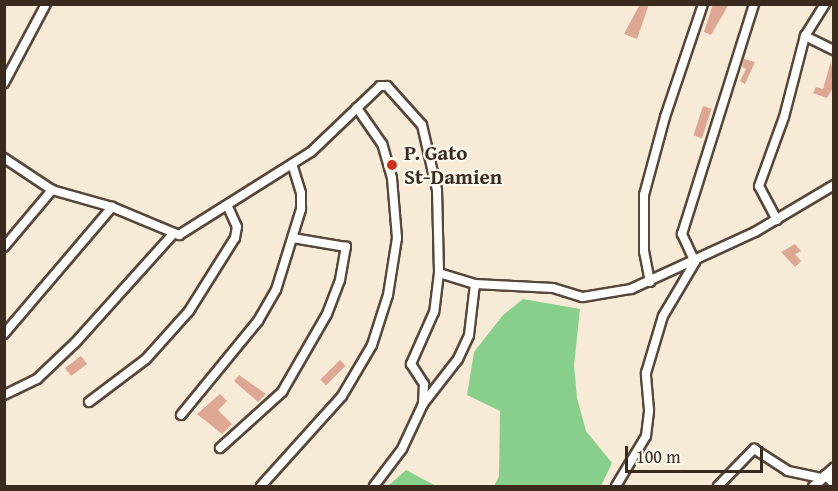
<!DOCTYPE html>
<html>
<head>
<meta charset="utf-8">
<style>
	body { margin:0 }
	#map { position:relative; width:838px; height:491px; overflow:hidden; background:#f7ebd7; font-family:"Gentium Book Plus",serif }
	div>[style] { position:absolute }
	.green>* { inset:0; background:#87cf8b }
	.building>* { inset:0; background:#dda794; transform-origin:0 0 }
	.roads { filter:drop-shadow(2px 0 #57473a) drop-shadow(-2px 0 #57473a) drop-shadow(0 2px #57473a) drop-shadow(0 -2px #57473a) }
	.minor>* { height:8px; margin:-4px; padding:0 4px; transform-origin:4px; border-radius:4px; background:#fff }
	.tertiary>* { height:9px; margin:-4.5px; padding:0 4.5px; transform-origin:4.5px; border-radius:4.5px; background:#fff }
	.dots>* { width:16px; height:16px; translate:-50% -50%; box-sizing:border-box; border:3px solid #fbf7ec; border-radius:50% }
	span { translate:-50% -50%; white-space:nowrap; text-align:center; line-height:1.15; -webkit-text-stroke:4.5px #fbf7ec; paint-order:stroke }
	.poi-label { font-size:21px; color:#3b2a1e; font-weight:700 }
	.left { translate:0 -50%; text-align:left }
	.frame { position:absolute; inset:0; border:6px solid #3b2a1e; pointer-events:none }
	.scale { position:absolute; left:625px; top:446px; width:138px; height:27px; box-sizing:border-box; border:3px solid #3b2a1e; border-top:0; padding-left:8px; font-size:18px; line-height:21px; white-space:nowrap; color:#3b2a1e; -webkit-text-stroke:4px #fbf7ec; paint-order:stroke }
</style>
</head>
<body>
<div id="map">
	<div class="green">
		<div style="clip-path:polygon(523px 299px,580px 309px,574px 365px,577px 398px,586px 431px,612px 463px,601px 486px,494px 486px,499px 476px,500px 411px,467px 395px,474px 352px,503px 315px)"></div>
		<div style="clip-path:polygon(406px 470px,436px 486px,388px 486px)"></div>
	</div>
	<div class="building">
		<div style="clip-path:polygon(640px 4px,649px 4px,637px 39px,624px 34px)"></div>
		<div style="clip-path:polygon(713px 4px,729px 4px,711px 35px,704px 32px)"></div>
		<div style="clip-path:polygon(744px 59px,755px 62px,745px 84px,740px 81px,746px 69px,742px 67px)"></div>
		<div style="clip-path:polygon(831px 61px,834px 86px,827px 98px,813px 93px,816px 87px,823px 89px)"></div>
		<div style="left:703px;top:106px;width:9px;height:31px;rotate:18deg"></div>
		<div style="clip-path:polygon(795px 244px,801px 251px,795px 254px,801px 261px,795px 267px,781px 252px)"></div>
		<div style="left:81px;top:356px;width:10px;height:20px;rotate:53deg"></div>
		<div style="left:340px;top:360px;width:8px;height:28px;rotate:45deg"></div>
		<div style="clip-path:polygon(239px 375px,266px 394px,258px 402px,234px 381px)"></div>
		<div style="clip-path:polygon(220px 394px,227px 401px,218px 410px,232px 424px,222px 434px,197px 414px)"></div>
	</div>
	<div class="roads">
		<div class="minor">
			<div style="left:805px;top:36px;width:32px;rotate:26deg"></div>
			<div style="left:4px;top:83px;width:89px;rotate:-62deg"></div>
			<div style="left:4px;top:158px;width:58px;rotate:33.7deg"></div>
			<div style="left:52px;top:190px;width:62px;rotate:15.8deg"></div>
			<div style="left:112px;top:207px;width:73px;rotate:22.7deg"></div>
			<div style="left:179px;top:235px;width:156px;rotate:-32.2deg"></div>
			<div style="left:311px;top:152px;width:95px;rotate:-43.7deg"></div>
			<div style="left:380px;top:86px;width:7px"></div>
			<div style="left:387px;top:86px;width:52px;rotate:48.1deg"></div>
			<div style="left:422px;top:125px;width:67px;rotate:77deg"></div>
			<div style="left:437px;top:190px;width:83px;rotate:88.6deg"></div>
			<div style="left:439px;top:273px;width:39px;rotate:97deg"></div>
			<div style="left:434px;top:312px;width:57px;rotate:113.9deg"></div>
			<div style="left:411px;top:364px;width:24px;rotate:57deg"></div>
			<div style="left:424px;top:384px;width:20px;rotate:93deg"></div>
			<div style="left:777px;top:220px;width:38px;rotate:-118deg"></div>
			<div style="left:759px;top:186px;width:73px;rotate:-70.1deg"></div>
			<div style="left:784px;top:117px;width:84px;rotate:-75.5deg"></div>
			<div style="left:805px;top:36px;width:38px;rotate:-58deg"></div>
			<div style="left:4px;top:247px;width:75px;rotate:-49.9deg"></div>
			<div style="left:439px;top:273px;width:38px;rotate:17deg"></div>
			<div style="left:475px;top:284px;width:78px;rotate:2.9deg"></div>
			<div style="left:553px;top:288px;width:31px;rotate:17deg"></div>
			<div style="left:583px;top:297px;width:49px;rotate:-9.5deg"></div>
			<div style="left:631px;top:289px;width:136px;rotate:-24.7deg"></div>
			<div style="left:755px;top:232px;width:92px;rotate:-30.7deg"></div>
			<div style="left:650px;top:282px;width:31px;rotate:-101deg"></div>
			<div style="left:644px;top:252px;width:57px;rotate:-90deg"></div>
			<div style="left:644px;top:195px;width:81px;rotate:-74.9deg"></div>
			<div style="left:665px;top:117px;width:119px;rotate:-71.4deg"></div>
			<div style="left:4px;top:334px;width:167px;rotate:-49.6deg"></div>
			<div style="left:4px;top:395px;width:37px;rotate:-26deg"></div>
			<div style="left:37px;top:379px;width:52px;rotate:-43.5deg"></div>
			<div style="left:75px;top:343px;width:148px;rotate:-48deg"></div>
			<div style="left:89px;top:402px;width:71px;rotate:-37deg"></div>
			<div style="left:146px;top:359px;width:64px;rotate:-48.1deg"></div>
			<div style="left:189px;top:311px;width:86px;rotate:-57.8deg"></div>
			<div style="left:235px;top:238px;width:11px;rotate:-80deg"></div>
			<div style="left:237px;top:227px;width:24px;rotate:-114deg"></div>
			<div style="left:181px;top:415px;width:122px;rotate:-50.7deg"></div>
			<div style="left:258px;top:321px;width:36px;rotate:-60deg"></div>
			<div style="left:276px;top:290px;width:85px;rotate:-72.8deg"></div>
			<div style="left:301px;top:209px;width:16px;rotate:-90deg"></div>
			<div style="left:301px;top:193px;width:30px;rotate:-107deg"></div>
			<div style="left:220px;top:448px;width:84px;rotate:-42.1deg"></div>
			<div style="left:282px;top:392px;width:90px;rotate:-60deg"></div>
			<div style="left:327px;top:314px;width:36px;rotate:-69deg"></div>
			<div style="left:340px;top:280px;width:34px;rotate:-80deg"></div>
			<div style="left:346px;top:247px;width:54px;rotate:-170.4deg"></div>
			<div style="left:825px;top:475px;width:13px;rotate:45deg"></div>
			<div style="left:261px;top:486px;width:121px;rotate:-48deg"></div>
			<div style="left:342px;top:396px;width:59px;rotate:-59.5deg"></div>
			<div style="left:372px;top:345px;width:52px;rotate:-72.3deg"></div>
			<div style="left:388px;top:295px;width:58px;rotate:-81deg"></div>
			<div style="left:397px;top:238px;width:60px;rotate:-94.8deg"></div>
			<div style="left:392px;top:178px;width:35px;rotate:-106deg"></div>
			<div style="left:382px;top:144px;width:44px;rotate:-124.8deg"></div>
			<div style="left:374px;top:486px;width:46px;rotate:-52.9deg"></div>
			<div style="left:402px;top:449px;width:50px;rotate:-65deg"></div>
			<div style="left:423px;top:404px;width:57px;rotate:-52.1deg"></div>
			<div style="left:458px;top:359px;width:26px;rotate:-65deg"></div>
			<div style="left:469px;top:335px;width:51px;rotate:-83.3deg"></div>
			<div style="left:616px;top:486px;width:58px;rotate:-59deg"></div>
			<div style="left:646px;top:436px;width:26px;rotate:-83deg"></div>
			<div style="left:649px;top:410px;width:37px;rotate:-95deg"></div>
			<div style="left:646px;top:373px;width:59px;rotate:-73.4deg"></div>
			<div style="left:663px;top:316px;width:63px;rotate:-59.3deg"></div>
			<div style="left:695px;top:262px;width:31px;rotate:-115deg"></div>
			<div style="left:682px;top:234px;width:241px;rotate:-72.6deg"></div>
			<div style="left:718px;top:486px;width:52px;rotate:-45.8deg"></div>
			<div style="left:754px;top:449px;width:40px;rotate:32.9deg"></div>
			<div style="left:788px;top:471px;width:35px;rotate:12deg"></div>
		</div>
		<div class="tertiary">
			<div style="left:813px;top:486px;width:28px;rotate:-42deg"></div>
		</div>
	</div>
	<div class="dots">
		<div style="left:392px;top:165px;background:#c8321e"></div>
	</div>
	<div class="poi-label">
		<span class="left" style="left:404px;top:165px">P. Gato<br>St-Damien</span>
	</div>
	<div class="frame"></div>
	<div class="scale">100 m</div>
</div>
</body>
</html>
